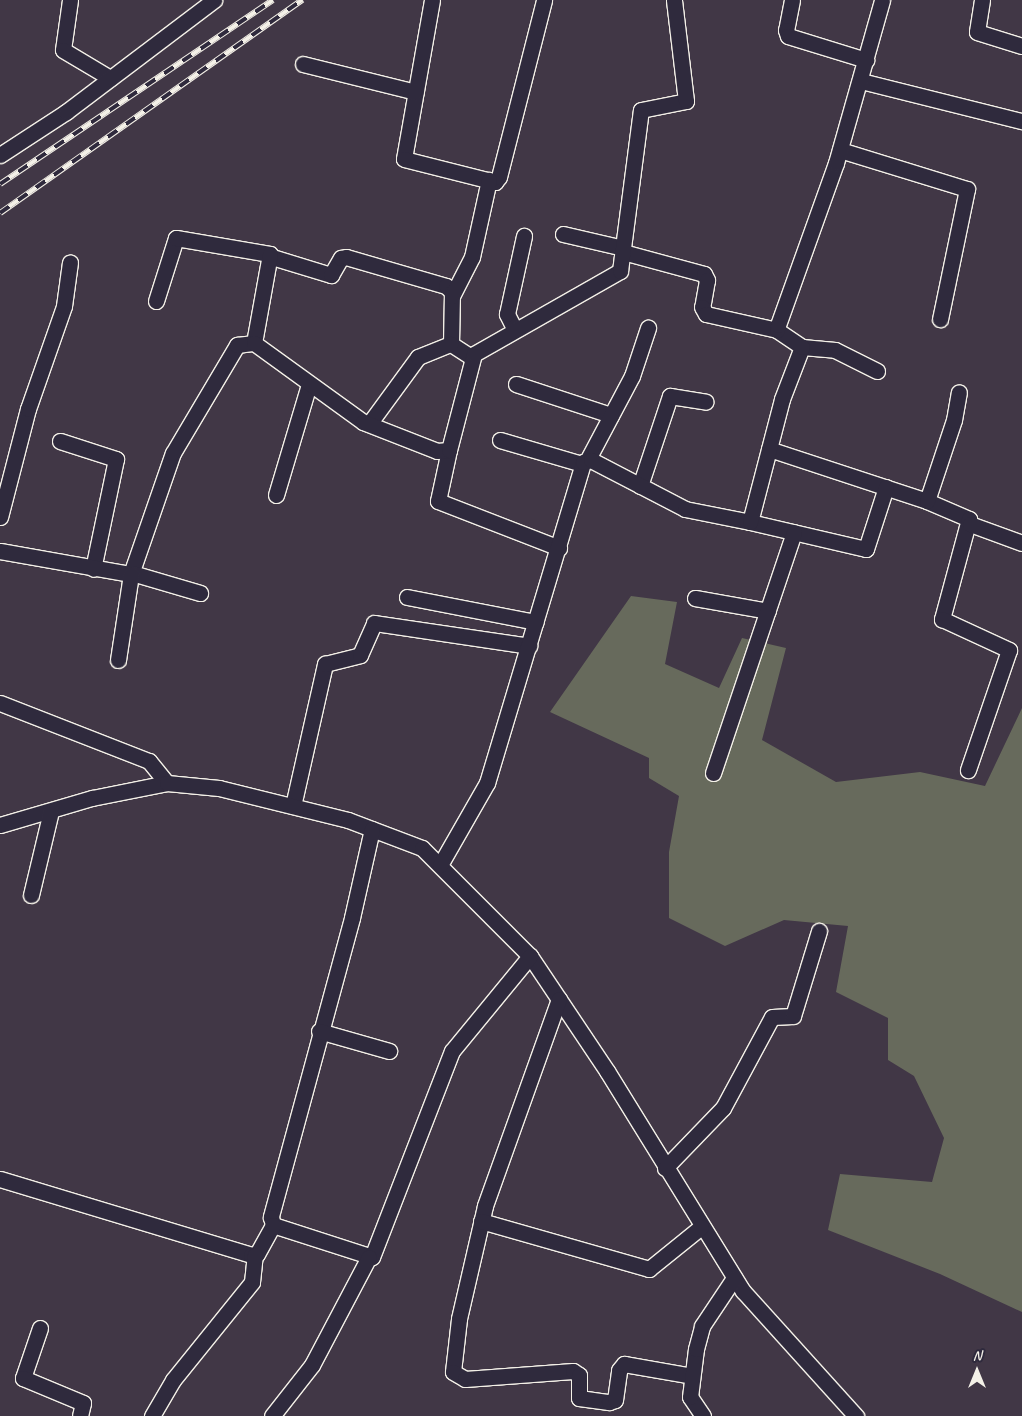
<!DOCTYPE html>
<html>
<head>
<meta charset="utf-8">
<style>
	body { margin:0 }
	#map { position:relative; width:1022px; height:1416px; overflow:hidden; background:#413746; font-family:Caveat,sans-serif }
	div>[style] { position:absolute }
	.green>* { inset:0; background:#676a5c }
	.roads { filter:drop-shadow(1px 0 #f4f1e8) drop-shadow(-1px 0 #f4f1e8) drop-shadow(0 1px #f4f1e8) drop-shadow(0 -1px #f4f1e8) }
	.minor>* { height:15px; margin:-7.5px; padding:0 7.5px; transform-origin:7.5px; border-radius:7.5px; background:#2f2a3d }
	.rail>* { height:5.5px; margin-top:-2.75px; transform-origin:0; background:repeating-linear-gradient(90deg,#2f2a3d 0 11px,#f4f1e8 0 22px); box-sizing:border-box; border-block:1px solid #f4f1e8 }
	span { translate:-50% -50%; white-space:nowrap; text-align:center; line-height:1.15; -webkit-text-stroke:4px #2f2a3d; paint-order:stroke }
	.north { position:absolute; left:952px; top:1346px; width:50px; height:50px; -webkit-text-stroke:4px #2f2a3d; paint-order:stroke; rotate:0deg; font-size:14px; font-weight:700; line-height:20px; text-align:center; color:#f4f1e8 }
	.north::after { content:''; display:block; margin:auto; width:18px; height:22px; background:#f4f1e8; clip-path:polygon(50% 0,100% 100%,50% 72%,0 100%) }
</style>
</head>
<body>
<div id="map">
	<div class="green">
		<div style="clip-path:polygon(631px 596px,677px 602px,665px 664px,719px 688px,742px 638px,786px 648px,762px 740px,836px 782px,920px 772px,985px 786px,1022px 708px,1022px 1312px,940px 1274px,828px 1230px,840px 1174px,932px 1182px,944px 1138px,914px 1076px,888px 1060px,888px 1018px,836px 992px,848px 926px,784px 920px,725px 946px,669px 918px,669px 852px,679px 796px,649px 778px,649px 758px,550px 712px)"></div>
	</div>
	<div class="roads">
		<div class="minor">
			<div style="left:70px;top:0;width:50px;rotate:98deg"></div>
			<div style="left:63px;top:50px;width:55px;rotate:30.8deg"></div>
			<div style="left:432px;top:0;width:161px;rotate:100deg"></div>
			<div style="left:404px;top:159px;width:94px;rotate:14.2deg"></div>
			<div style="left:495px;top:182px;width:6px;rotate:-51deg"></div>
			<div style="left:499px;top:177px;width:183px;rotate:-75.7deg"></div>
			<div style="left:792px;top:0;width:31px;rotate:101deg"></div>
			<div style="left:786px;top:30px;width:6px;rotate:72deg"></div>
			<div style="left:788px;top:36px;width:82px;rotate:17.1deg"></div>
			<div style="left:982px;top:0;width:32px;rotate:99deg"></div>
			<div style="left:977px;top:32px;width:47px;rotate:17.3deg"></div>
			<div style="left:303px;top:64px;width:116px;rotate:13.9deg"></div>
			<div style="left:861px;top:81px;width:166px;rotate:14deg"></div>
			<div style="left:840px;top:150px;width:133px;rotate:17.1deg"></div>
			<div style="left:967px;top:189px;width:133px;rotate:101.7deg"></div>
			<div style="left:0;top:155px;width:79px;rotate:-33.1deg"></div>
			<div style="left:66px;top:112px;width:186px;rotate:-37.1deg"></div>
			<div style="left:563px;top:234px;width:62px;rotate:13.1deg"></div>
			<div style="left:623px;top:252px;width:84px;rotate:15.2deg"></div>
			<div style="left:704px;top:274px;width:7px;rotate:63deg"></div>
			<div style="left:707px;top:280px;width:27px;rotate:100deg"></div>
			<div style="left:702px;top:307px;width:8px;rotate:60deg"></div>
			<div style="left:706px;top:314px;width:73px;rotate:12.7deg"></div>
			<div style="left:272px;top:257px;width:62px;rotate:17deg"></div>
			<div style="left:331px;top:275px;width:20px;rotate:-60deg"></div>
			<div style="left:341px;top:258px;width:5px;rotate:-11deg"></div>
			<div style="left:346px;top:257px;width:104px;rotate:16.2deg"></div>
			<div style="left:446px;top:286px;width:8px;rotate:45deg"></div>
			<div style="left:452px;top:292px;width:52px;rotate:91.1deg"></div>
			<div style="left:451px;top:344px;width:24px;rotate:33deg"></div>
			<div style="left:452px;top:296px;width:44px;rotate:-62.9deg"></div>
			<div style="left:472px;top:257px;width:79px;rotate:-77.6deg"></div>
			<div style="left:156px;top:301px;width:66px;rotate:-72.4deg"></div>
			<div style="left:176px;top:238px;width:95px;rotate:9.7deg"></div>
			<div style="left:270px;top:254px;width:90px;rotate:100.2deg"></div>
			<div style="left:515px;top:330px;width:18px;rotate:-117deg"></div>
			<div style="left:507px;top:314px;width:80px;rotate:-77.7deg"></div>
			<div style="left:802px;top:347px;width:33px;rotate:5deg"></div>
			<div style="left:835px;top:350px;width:47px;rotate:26.6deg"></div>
			<div style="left:516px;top:384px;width:100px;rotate:18.1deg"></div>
			<div style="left:369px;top:424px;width:83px;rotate:-53.8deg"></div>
			<div style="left:418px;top:357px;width:35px;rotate:-22deg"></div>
			<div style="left:500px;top:440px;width:85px;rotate:16.3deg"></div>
			<div style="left:60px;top:441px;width:59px;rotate:17.8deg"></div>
			<div style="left:116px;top:459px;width:112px;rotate:101.8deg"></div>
			<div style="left:769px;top:449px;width:166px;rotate:18.2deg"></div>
			<div style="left:927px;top:501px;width:46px;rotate:23.2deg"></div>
			<div style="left:969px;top:519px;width:104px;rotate:105.1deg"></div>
			<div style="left:942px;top:619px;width:74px;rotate:24.8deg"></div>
			<div style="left:1009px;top:650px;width:127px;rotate:108.9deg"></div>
			<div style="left:449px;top:450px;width:52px;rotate:102.2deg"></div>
			<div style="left:438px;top:501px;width:130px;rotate:21.2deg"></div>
			<div style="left:588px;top:459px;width:94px;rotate:-62.1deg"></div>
			<div style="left:632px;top:376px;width:51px;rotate:-71.6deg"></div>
			<div style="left:640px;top:486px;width:95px;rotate:-71.6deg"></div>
			<div style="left:670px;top:396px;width:36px;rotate:9deg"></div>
			<div style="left:276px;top:495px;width:116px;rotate:-73.4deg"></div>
			<div style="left:927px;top:501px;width:85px;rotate:-71.6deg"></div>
			<div style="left:954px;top:420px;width:28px;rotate:-80deg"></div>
			<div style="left:0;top:517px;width:112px;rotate:-75.5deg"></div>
			<div style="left:28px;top:409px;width:109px;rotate:-70.7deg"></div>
			<div style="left:64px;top:306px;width:44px;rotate:-82.2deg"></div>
			<div style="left:750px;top:522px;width:119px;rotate:13.1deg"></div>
			<div style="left:866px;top:549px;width:65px;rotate:-72.1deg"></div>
			<div style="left:970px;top:524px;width:55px;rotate:20.1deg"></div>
			<div style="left:0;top:551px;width:133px;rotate:10deg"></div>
			<div style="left:131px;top:574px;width:128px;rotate:-70.9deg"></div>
			<div style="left:173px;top:453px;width:126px;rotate:-59.3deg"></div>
			<div style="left:237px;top:345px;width:17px;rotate:-7deg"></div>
			<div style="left:254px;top:343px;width:135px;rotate:35.9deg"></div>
			<div style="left:363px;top:422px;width:79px;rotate:21.4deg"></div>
			<div style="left:437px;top:451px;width:12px;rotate:-5deg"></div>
			<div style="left:449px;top:450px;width:99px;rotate:-75.4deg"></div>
			<div style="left:474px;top:354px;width:168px;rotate:-29.6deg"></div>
			<div style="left:620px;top:271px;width:162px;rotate:-82.6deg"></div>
			<div style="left:641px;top:110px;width:46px;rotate:-11.3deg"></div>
			<div style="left:686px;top:101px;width:102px;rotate:-96.8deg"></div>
			<div style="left:132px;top:573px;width:71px;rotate:16.4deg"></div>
			<div style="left:407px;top:597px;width:131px;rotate:11deg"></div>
			<div style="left:695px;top:598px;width:74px;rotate:10.1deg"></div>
			<div style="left:118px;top:660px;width:87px;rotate:-81.4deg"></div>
			<div style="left:0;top:703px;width:160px;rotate:21.3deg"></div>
			<div style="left:149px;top:761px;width:28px;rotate:51deg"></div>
			<div style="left:713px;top:773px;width:254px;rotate:-71.4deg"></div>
			<div style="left:293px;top:806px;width:146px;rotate:-77.3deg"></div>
			<div style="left:325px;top:664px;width:36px;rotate:-14deg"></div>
			<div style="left:360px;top:655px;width:35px;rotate:-66deg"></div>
			<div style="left:374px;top:623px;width:157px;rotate:8.4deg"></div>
			<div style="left:0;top:825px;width:96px;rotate:-16.4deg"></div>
			<div style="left:92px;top:798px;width:76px;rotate:-11.3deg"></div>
			<div style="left:167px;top:783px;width:52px;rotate:5.5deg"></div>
			<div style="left:219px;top:788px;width:133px;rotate:13.9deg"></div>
			<div style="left:348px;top:820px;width:79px;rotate:20.7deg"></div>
			<div style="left:422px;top:848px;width:153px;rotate:45deg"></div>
			<div style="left:530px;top:956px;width:138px;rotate:56.2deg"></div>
			<div style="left:607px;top:1071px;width:259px;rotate:58.3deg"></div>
			<div style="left:743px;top:1291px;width:169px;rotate:47.9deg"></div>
			<div style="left:372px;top:829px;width:91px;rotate:102.7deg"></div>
			<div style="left:352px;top:918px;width:310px;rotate:105.2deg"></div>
			<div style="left:271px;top:1217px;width:8px;rotate:76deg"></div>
			<div style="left:273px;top:1225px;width:104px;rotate:17.9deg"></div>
			<div style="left:372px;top:1257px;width:221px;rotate:-68.8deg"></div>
			<div style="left:452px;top:1051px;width:123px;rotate:-50.6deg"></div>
			<div style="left:440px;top:865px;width:95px;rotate:-60.2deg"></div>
			<div style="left:487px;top:783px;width:335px;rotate:-73.3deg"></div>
			<div style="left:583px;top:462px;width:8px;rotate:-14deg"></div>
			<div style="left:591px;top:460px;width:106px;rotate:27.5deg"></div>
			<div style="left:685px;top:509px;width:66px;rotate:11.3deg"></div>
			<div style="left:750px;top:522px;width:127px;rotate:-75.4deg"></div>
			<div style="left:782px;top:399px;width:56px;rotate:-69deg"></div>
			<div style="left:802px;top:347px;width:30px;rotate:-146deg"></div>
			<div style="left:777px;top:330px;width:5px;rotate:-79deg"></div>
			<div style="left:778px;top:325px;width:172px;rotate:-70.3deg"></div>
			<div style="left:836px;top:163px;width:169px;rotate:-74.2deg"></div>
			<div style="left:31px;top:895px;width:86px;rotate:-76.6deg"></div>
			<div style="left:559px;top:999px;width:220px;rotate:109.7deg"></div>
			<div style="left:485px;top:1206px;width:116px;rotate:103deg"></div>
			<div style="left:459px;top:1319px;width:53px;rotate:96.5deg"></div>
			<div style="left:453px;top:1372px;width:14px;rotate:30deg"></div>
			<div style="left:465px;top:1379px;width:108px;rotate:-4.2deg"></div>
			<div style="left:573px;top:1371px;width:7px;rotate:34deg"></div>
			<div style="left:579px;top:1375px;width:23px;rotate:90deg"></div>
			<div style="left:579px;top:1398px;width:30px;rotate:8deg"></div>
			<div style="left:609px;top:1402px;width:6px;rotate:-18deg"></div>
			<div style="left:615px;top:1400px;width:30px;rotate:-82deg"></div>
			<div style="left:619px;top:1370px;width:8px;rotate:-50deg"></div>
			<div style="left:624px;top:1364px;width:69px;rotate:10deg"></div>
			<div style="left:319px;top:1031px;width:73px;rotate:15.9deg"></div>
			<div style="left:665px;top:1168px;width:83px;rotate:-46deg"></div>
			<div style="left:723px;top:1108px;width:103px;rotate:-61.7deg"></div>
			<div style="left:772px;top:1017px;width:21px;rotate:-3deg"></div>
			<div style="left:793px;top:1016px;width:89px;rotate:-73deg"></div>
			<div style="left:0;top:1179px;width:262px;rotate:16.8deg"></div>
			<div style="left:251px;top:1255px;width:6px;rotate:-9deg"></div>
			<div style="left:257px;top:1254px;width:33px;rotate:-61deg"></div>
			<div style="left:481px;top:1221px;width:175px;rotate:15.9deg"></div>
			<div style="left:649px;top:1269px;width:67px;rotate:-38.9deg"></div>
			<div style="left:40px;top:1328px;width:53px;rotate:108.8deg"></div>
			<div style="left:23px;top:1378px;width:65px;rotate:22.6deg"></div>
			<div style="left:83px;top:1403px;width:13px;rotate:103deg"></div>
			<div style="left:152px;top:1416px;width:42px;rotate:-59.7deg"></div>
			<div style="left:173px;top:1380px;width:126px;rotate:-51.1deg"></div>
			<div style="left:252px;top:1282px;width:27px;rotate:-84deg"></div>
			<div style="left:272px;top:1416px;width:65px;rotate:-51.9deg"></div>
			<div style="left:312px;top:1365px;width:122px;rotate:-62.2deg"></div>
			<div style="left:703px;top:1416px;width:23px;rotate:-124deg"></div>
			<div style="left:690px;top:1397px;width:48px;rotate:-82.9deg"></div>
			<div style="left:696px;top:1349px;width:24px;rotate:-75deg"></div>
			<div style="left:702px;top:1326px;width:58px;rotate:-56.3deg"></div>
		</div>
	</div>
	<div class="rail">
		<div style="left:0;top:184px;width:329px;rotate:-34deg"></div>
		<div style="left:0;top:213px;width:370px;rotate:-35.2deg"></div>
	</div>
	<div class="north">N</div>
</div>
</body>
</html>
